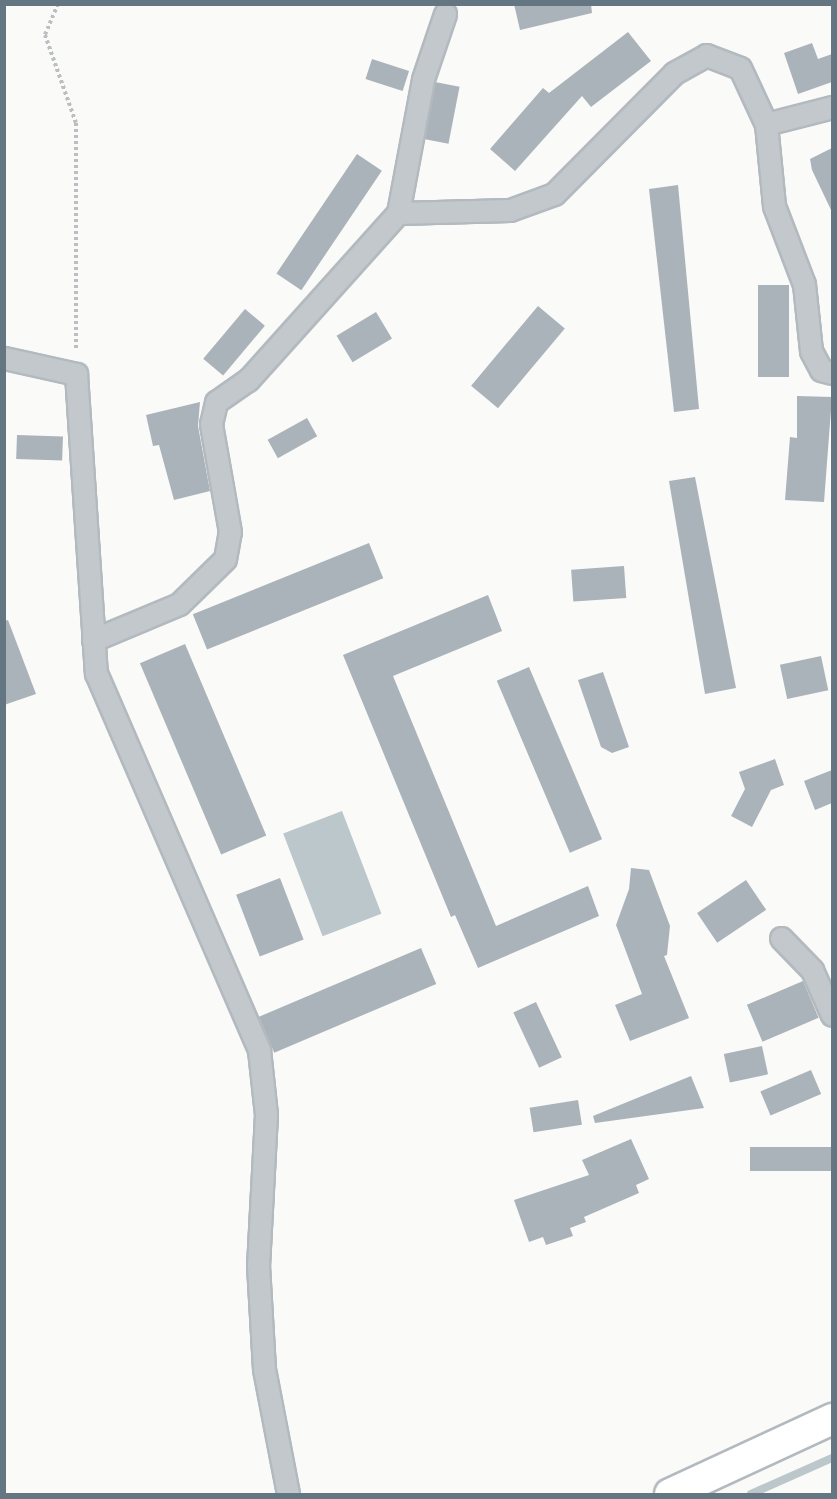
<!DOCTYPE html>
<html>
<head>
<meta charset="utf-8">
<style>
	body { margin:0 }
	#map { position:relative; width:837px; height:1499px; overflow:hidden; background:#fafaf8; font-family:"DejaVu Sans",sans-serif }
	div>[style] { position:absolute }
	.water>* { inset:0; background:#bbc7cb; transform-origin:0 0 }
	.stream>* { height:8px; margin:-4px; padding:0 4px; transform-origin:4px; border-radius:4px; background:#bbc7cb }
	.building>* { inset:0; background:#aab3b9; transform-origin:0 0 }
	.path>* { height:4px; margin-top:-2px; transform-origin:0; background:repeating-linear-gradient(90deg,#bbbfc2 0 3px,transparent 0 6px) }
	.roads { filter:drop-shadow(2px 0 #b3babf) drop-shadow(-2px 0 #b3babf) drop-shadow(0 2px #b3babf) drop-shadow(0 -2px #b3babf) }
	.minor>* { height:21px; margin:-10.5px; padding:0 10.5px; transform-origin:10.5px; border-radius:10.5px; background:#c3c8cc }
	.secondary>* { height:30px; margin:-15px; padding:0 15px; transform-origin:15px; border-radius:15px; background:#fff }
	span { translate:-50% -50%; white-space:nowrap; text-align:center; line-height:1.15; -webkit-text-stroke:6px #fff; paint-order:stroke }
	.frame { position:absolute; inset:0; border:6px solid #657683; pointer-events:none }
</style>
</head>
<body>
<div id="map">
	<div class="water">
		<div style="left:342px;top:811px;width:110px;height:63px;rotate:69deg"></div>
	</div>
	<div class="stream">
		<div style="left:751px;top:1494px;width:89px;rotate:-24deg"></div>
	</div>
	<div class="building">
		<div style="clip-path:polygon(514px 4px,591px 4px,592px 13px,520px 30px)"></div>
		<div style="clip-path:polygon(628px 32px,651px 61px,591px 107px,582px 96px,515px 171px,490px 149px,543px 88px,549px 93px)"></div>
		<div style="clip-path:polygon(812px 43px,818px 59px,832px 54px,832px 82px,798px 94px,784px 53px)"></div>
		<div style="left:372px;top:59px;width:39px;height:21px;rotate:18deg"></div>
		<div style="left:435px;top:82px;width:25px;height:58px;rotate:11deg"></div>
		<div style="clip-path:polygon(832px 148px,832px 212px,812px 170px,810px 159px)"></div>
		<div style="left:357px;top:154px;width:30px;height:144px;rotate:34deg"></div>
		<div style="clip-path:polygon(678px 185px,699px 409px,674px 412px,649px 189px)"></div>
		<div style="left:758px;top:285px;width:31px;height:92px"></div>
		<div style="left:538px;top:306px;width:35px;height:104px;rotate:40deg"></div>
		<div style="left:245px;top:309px;width:26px;height:65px;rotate:40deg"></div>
		<div style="left:376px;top:312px;width:31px;height:46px;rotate:59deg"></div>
		<div style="clip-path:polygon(797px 396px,832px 397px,824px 502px,785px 500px,790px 437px,797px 438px)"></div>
		<div style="clip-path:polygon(200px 402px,198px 426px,210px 491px,174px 500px,159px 445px,153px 446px,146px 415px)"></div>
		<div style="left:307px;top:418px;width:21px;height:45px;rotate:61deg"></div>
		<div style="left:17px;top:435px;width:46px;height:24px;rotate:2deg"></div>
		<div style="clip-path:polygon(695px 477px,736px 688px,705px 694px,669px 481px)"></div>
		<div style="left:369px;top:543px;width:38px;height:190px;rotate:68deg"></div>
		<div style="left:624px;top:566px;width:32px;height:53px;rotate:86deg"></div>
		<div style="clip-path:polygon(488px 595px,502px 631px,393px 676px,496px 926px,588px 886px,599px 916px,478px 968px,455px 915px,451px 917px,343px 655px)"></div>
		<div style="clip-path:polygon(8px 620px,36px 694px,4px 705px,4px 621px)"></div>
		<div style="left:185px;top:644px;width:208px;height:49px;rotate:67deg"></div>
		<div style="left:821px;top:656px;width:35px;height:42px;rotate:78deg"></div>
		<div style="left:529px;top:667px;width:187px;height:35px;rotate:67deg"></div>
		<div style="clip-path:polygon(603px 672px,629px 747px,612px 753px,601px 747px,578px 680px)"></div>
		<div style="clip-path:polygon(775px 759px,784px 785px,771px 790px,752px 827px,731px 816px,745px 789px,739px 772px)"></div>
		<div style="clip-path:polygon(832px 770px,832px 803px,815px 810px,804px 781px)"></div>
		<div style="clip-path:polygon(631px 868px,649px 870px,670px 926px,667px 955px,664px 956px,689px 1018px,630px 1041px,615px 1005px,642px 994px,616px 925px,629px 889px)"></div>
		<div style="left:280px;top:878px;width:66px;height:47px;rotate:69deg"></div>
		<div style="left:746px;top:880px;width:36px;height:59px;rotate:56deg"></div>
		<div style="left:421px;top:948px;width:39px;height:176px;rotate:67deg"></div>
		<div style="left:803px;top:981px;width:40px;height:61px;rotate:67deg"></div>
		<div style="left:536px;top:1002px;width:61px;height:25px;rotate:65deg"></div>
		<div style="left:762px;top:1046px;width:29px;height:39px;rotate:78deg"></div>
		<div style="left:811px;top:1070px;width:26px;height:55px;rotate:67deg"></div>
		<div style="clip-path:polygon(691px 1076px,704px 1108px,595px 1123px,593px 1116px)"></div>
		<div style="left:578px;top:1100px;width:25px;height:49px;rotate:81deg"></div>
		<div style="clip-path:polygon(631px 1139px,649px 1179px,636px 1185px,639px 1193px,584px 1217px,586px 1222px,570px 1228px,573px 1236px,546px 1245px,543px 1237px,529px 1242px,514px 1200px,589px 1175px,582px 1160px)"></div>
		<div style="left:832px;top:1147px;width:24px;height:82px;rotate:90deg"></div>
	</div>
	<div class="path">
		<div style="left:58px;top:4px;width:34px;rotate:113deg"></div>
		<div style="left:45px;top:35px;width:93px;rotate:70.6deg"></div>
		<div style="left:76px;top:123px;width:227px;rotate:90deg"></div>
	</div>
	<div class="roads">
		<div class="minor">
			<div style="left:766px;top:124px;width:68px;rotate:-14.4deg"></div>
			<div style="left:398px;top:213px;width:112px;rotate:-1.5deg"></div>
			<div style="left:510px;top:210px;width:47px;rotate:-20deg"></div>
			<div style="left:554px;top:194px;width:170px;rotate:-45.2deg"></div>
			<div style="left:674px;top:73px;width:37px;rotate:-29deg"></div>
			<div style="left:706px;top:55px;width:36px;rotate:21deg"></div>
			<div style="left:740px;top:68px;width:62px;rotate:65.1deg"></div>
			<div style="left:766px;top:124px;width:82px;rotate:84.4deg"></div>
			<div style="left:774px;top:206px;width:84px;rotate:69deg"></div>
			<div style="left:804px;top:284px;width:67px;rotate:84deg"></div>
			<div style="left:811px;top:351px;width:21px;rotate:62deg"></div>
			<div style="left:821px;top:370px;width:11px;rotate:15deg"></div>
			<div style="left:4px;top:358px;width:74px;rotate:12.5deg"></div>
			<div style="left:76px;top:374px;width:300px;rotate:86.2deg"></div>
			<div style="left:96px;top:673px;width:411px;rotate:66.6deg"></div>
			<div style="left:259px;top:1050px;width:64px;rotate:83.8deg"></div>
			<div style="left:266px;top:1114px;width:151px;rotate:93deg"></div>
			<div style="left:258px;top:1265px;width:104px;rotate:86.7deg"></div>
			<div style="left:264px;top:1369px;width:127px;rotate:79.1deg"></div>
			<div style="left:93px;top:640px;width:93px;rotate:-22.7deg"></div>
			<div style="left:179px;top:604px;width:64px;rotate:-44.4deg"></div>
			<div style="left:225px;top:559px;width:27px;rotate:-80deg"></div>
			<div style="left:230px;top:532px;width:110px;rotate:-100deg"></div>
			<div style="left:211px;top:424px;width:23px;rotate:-77deg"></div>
			<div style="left:216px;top:402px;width:39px;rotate:-35deg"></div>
			<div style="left:248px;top:380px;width:224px;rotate:-48.1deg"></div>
			<div style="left:398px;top:213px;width:136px;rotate:-79.4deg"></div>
			<div style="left:423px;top:79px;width:69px;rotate:-71.3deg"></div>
			<div style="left:781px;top:938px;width:45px;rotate:45.9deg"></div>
			<div style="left:812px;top:970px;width:49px;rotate:66deg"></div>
		</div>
		<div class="secondary">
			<div style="left:670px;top:1494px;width:179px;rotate:-24.8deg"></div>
		</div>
	</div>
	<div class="frame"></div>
</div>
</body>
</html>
